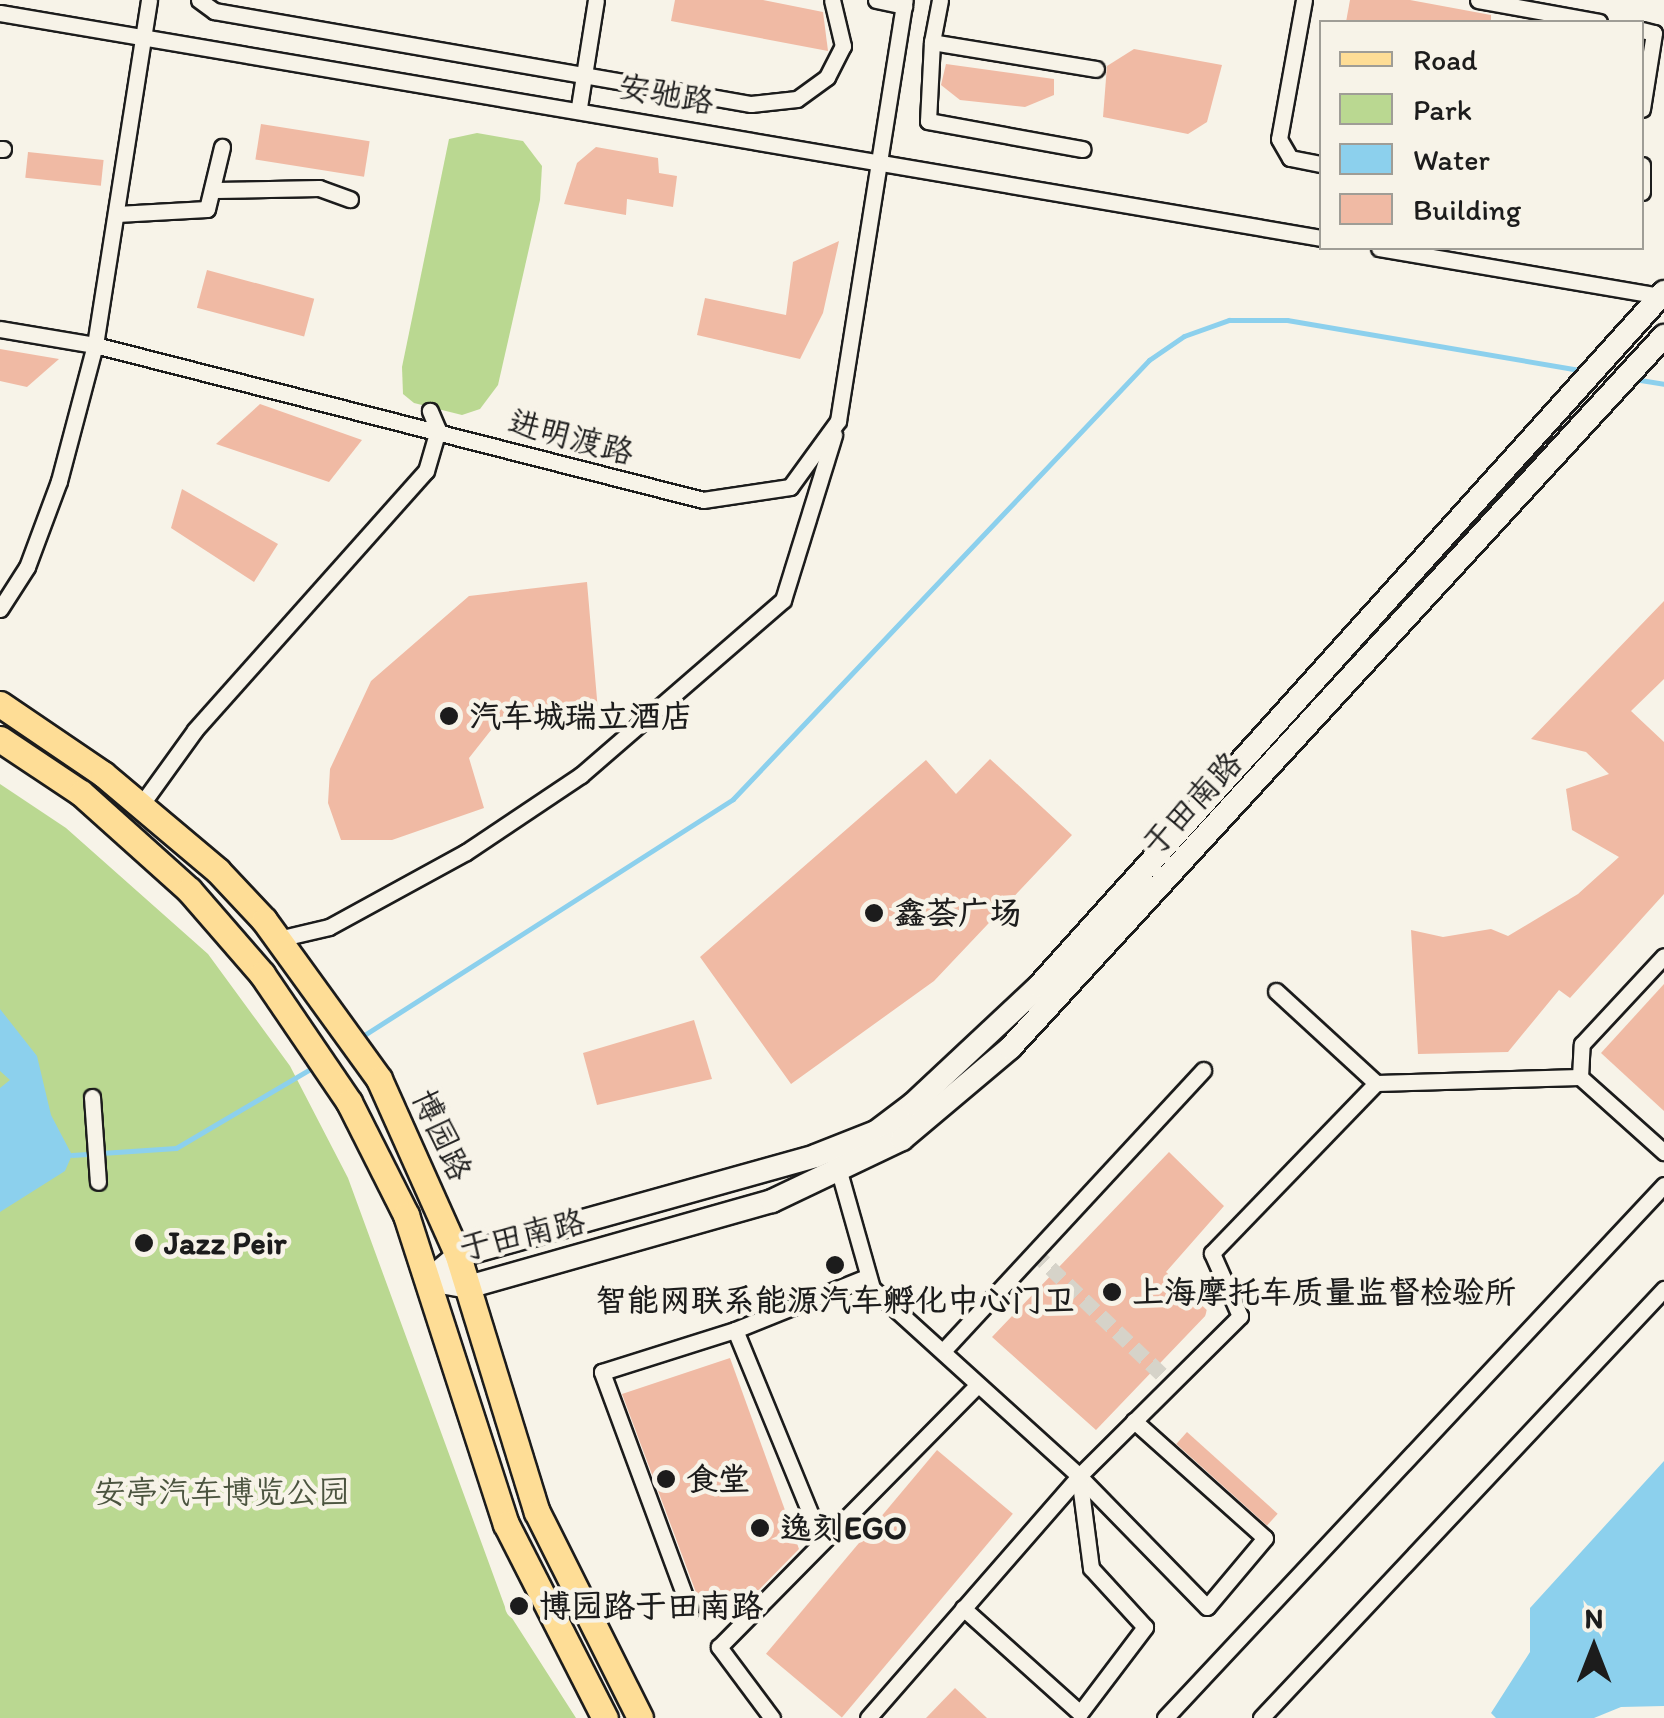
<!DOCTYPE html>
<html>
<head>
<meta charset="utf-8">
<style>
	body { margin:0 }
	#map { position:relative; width:1664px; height:1718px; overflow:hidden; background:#f7f3e8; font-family:Itim,"LXGW WenKai TC",sans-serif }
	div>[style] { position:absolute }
	.green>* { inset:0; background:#bad891 }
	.water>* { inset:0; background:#8cd0ed }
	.stream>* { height:5px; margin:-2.5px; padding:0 2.5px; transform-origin:2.5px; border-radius:2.5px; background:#8cd0ed }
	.building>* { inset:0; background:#f0baa4; transform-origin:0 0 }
	.street-tunnel>* { height:15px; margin-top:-7.5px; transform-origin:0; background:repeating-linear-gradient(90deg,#d6d3c9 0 15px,transparent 0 23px) }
	.roads { filter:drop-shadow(2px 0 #1c1c1c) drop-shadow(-2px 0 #1c1c1c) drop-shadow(0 2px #1c1c1c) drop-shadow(0 -2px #1c1c1c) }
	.street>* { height:15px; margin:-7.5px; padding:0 7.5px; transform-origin:7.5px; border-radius:7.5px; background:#f7f3e8 }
	.secondary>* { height:22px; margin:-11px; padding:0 11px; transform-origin:11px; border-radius:11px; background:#f7f3e8 }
	.primary>* { height:25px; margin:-12.5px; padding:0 12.5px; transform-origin:12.5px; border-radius:12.5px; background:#fedd96 }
	.dots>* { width:28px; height:28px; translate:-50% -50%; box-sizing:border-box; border:5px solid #f7f3e8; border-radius:50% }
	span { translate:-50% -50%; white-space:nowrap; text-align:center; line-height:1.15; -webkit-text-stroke:9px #f7f3e8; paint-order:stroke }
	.street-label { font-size:32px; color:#1c1c1c }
	.poi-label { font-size:32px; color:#1c1c1c; font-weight:700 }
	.left { translate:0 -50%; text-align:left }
	.park-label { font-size:32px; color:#4b543f }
	.legend { position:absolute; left:1319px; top:20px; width:325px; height:230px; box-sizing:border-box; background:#f7f3e8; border:2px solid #9f9d96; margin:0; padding:12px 18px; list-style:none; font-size:30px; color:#1c1c1c }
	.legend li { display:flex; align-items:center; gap:20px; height:50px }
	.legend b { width:50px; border:2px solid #9f9d96 }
	.north { position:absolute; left:1544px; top:1598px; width:100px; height:100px; -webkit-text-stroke:8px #f7f3e8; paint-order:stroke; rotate:0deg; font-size:28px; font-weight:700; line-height:40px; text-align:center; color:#1c1c1c }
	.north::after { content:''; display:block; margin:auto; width:35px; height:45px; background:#1c1c1c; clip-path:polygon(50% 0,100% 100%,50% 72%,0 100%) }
</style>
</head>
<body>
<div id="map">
	<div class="green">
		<div style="clip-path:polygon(477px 133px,523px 141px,542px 166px,540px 200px,498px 385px,480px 409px,462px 415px,414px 403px,403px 394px,402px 367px,449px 139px)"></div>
		<div style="clip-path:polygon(0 784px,66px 828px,208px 954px,290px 1066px,348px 1178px,505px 1607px,576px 1718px,0 1718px)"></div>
	</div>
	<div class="water">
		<div style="clip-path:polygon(0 1009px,37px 1056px,51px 1115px,72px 1155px,65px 1171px,0 1212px,0 1088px,10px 1080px,0 1071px)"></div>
		<div style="clip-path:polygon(1664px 1461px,1664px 1706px,1621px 1707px,1594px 1718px,1496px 1718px,1491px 1713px,1530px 1652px,1530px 1608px)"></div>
	</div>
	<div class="stream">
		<div style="left:1634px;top:379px;width:30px;rotate:9deg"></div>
		<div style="left:358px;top:1039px;width:445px;rotate:-32.6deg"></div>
		<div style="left:733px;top:799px;width:605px;rotate:-46.54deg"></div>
		<div style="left:1149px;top:360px;width:42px;rotate:-34.4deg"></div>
		<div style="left:1184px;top:336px;width:48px;rotate:-19.6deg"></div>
		<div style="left:1229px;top:320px;width:58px"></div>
		<div style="left:1287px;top:320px;width:301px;rotate:9.7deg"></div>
		<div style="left:72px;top:1155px;width:104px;rotate:-3.9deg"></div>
		<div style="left:176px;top:1148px;width:161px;rotate:-30.5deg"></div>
	</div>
	<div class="building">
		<div style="clip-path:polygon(675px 0,763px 0,823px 12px,828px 51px,671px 21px)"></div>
		<div style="clip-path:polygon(1350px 0,1410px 0,1491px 15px,1491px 22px,1346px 22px)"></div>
		<div style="clip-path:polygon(1134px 49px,1222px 65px,1207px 122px,1188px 134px,1103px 117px,1107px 66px)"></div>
		<div style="clip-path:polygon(946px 64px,1054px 79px,1054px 95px,1025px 107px,960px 100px,941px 85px)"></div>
		<div style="left:261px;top:124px;width:110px;height:36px;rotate:9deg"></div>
		<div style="clip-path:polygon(596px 147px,658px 158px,659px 173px,677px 176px,673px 207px,627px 199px,626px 215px,564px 204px,577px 163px)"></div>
		<div style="left:28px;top:152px;width:76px;height:26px;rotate:6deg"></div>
		<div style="clip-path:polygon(839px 241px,823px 313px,800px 359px,697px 335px,705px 298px,786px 315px,793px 262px)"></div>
		<div style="left:207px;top:270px;width:111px;height:39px;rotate:15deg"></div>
		<div style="clip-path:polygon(0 349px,59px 359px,27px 387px,0 381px)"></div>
		<div style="clip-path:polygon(260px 404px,362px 440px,329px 482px,216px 444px)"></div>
		<div style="clip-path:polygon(182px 489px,278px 544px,254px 582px,171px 528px)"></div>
		<div style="clip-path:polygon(587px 582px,598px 711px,499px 720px,469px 758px,484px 808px,392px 840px,341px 840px,328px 803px,330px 769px,371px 681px,469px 596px)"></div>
		<div style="clip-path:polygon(1664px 601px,1664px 679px,1631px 711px,1664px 742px,1664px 894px,1570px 998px,1559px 990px,1508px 1052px,1418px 1054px,1411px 930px,1443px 937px,1491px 929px,1508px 936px,1578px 894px,1619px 857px,1572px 830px,1566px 789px,1609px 774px,1586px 752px,1531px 739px)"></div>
		<div style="clip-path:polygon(990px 759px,1072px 835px,934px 981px,791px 1084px,700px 957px,926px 760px,956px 794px)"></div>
		<div style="clip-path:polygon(1664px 984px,1664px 1111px,1601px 1053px)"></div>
		<div style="clip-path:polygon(694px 1020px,712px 1079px,597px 1105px,583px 1053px)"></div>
		<div style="clip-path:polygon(1169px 1152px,1224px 1206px,1166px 1272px,1209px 1312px,1096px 1430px,992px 1337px)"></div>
		<div style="clip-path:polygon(730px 1358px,799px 1549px,746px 1603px,701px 1606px,622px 1394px)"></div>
		<div style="left:1187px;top:1432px;width:122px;height:16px;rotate:42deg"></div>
		<div style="left:937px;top:1450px;width:99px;height:266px;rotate:40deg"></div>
		<div style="clip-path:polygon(955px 1688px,987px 1718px,926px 1718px)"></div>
	</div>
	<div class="street-tunnel">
		<div style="left:1034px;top:1252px;width:191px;rotate:43.7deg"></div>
	</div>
	<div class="roads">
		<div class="street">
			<div style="left:199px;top:0;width:19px;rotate:36deg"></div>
			<div style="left:214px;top:11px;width:545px;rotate:9.83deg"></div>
			<div style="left:751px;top:104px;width:46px;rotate:-6.2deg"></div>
			<div style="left:797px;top:99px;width:37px;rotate:-36deg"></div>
			<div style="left:827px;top:77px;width:35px;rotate:-63deg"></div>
			<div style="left:843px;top:46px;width:47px;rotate:-103.4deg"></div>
			<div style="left:876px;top:0;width:29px;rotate:12deg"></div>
			<div style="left:940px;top:0;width:43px;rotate:100.8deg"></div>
			<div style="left:932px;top:42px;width:166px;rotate:9.3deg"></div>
			<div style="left:1304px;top:0;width:141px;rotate:100.2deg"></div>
			<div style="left:1279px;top:139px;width:22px;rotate:60deg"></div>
			<div style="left:1290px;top:158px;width:33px;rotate:11deg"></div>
			<div style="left:1478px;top:0;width:123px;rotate:10.3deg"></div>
			<div style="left:0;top:13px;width:1341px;rotate:9.66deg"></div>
			<div style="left:1642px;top:30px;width:12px;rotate:14deg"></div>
			<div style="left:1654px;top:33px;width:77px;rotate:99deg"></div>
			<div style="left:932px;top:42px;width:79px;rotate:92.9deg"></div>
			<div style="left:928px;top:121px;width:157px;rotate:10.3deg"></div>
			<div style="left:579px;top:107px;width:108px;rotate:-81deg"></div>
			<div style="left:0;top:149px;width:3px"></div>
			<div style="left:1642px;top:165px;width:27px;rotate:90deg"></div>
			<div style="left:215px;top:190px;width:104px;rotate:-1.1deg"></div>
			<div style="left:319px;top:188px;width:33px;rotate:20deg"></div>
			<div style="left:117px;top:214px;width:90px;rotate:-3.2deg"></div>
			<div style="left:207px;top:209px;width:64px;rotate:-76.4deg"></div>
			<div style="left:1379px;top:248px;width:286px;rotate:9.7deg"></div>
			<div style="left:0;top:329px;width:96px;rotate:9.6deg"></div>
			<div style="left:95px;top:345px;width:627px;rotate:14.3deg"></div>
			<div style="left:703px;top:500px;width:88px;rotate:-8.5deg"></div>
			<div style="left:790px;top:487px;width:82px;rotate:-54deg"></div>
			<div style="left:838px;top:421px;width:426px;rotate:-81deg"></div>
			<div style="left:0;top:609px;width:50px;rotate:-57.3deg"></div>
			<div style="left:27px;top:567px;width:92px;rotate:-69.6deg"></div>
			<div style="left:59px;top:481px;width:141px;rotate:-75.2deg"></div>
			<div style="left:95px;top:345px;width:349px;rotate:-81.1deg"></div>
			<div style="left:141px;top:805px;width:92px;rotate:-54.2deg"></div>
			<div style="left:195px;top:730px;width:347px;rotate:-48.3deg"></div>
			<div style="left:426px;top:471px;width:43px;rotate:-73.7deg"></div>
			<div style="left:438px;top:430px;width:21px;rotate:-113deg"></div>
			<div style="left:278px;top:939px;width:52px;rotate:-13.2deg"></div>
			<div style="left:329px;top:927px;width:156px;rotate:-28.7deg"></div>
			<div style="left:466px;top:852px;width:138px;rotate:-33.8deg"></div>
			<div style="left:581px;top:775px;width:267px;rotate:-40.9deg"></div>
			<div style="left:783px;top:600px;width:173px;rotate:-72.8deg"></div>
			<div style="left:1276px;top:991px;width:136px;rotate:42.6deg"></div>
			<div style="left:1376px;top:1083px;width:204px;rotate:-1.7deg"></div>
			<div style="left:1580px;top:1077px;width:113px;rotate:41.8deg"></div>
			<div style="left:1580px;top:1077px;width:33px;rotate:-87deg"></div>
			<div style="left:1582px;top:1044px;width:120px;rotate:-47deg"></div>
			<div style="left:92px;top:1097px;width:85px;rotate:86deg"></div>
			<div style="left:840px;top:1175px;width:117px;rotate:74.2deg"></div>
			<div style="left:872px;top:1288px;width:280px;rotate:42.2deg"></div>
			<div style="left:1079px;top:1476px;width:227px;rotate:-44.8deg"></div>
			<div style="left:1240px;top:1316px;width:69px;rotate:-114deg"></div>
			<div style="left:1212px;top:1253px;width:236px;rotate:-46deg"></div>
			<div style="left:943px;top:1351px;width:383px;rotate:-47.2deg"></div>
			<div style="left:1079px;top:1476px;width:183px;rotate:45.7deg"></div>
			<div style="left:1207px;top:1607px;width:90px;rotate:-50deg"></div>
			<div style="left:1265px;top:1538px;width:176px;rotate:-138.2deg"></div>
			<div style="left:822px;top:1542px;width:229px;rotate:-112.3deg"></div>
			<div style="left:735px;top:1330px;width:142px;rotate:-21.9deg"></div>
			<div style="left:963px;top:1608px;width:157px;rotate:41.9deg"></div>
			<div style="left:1080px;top:1713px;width:108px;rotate:-52.9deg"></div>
			<div style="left:1145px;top:1627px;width:80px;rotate:-132.5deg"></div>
			<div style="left:1091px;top:1568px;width:93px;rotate:-97.4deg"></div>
			<div style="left:690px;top:1610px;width:254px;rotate:-110.3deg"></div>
			<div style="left:602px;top:1372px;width:139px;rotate:-17.5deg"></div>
			<div style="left:772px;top:1718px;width:89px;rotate:-126.7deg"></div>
			<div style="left:719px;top:1647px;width:366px;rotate:-45.4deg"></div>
			<div style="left:868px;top:1718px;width:321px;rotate:-48.9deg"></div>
			<div style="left:1165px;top:1718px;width:730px;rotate:-46.89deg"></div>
			<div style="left:1261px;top:1718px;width:589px;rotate:-46.79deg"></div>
		</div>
		<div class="secondary">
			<div style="left:429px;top:1280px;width:38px;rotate:-40deg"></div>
			<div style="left:458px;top:1256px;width:371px;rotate:-15.6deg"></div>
			<div style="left:815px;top:1156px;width:66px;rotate:-21.5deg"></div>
			<div style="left:876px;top:1132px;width:46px;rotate:-37.1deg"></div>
			<div style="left:913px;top:1104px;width:173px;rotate:-43.1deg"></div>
			<div style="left:1039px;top:986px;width:934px;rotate:-47.99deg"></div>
			<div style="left:429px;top:1280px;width:40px;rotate:10deg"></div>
			<div style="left:468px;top:1287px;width:316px;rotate:-15.8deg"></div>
			<div style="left:772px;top:1201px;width:144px;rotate:-25.5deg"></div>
			<div style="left:902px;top:1139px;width:141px;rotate:-40.1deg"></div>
			<div style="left:1010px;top:1048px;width:967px;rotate:-47.43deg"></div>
		</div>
		<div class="primary">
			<div style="left:0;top:704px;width:125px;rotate:34.2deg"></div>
			<div style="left:103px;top:774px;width:150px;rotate:40.1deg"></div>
			<div style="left:218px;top:871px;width:67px;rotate:46.8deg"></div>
			<div style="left:264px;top:920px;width:196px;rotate:54.1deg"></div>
			<div style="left:379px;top:1079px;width:194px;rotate:65.9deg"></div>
			<div style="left:458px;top:1256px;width:268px;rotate:72.9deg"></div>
			<div style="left:537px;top:1512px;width:230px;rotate:63.4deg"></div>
			<div style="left:0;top:739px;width:97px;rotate:33.7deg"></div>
			<div style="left:81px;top:793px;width:145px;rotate:41.9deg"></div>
			<div style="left:189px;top:890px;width:111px;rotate:49deg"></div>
			<div style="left:262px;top:974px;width:155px;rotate:55.8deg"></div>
			<div style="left:349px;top:1102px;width:127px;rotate:63.2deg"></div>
			<div style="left:406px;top:1215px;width:325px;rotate:72.1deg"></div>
			<div style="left:506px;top:1524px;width:218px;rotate:63deg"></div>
		</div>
	</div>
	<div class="dots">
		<div style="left:449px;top:716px;background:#1c1c1c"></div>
		<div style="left:874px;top:913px;background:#1c1c1c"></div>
		<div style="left:144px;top:1243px;background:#1c1c1c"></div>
		<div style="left:835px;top:1265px;background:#1c1c1c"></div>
		<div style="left:1112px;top:1292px;background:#1c1c1c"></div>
		<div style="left:666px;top:1479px;background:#1c1c1c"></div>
		<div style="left:760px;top:1528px;background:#1c1c1c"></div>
		<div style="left:519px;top:1606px;background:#1c1c1c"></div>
	</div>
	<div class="street-label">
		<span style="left:666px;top:94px;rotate:10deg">安驰路</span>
		<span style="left:571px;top:437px;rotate:15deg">进明渡路</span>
		<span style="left:1192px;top:804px;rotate:-47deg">于田南路</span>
		<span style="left:442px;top:1135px;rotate:65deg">博园路</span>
		<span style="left:522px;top:1235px;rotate:-13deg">于田南路</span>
	</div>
	<div class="poi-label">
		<span class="left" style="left:469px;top:716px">汽车城瑞立酒店</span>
		<span class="left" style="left:894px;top:913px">鑫荟广场</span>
		<span class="left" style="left:164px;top:1243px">Jazz Peir</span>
		<span class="left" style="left:1132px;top:1292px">上海摩托车质量监督检验所</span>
		<span style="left:835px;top:1300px">智能网联系能源汽车孵化中心门卫</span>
		<span class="left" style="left:686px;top:1479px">食堂</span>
		<span class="left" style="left:780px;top:1528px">逸刻EGO</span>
		<span class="left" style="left:539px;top:1606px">博园路于田南路</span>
	</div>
	<div class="park-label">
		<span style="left:222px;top:1492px">安亭汽车博览公园</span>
	</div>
	<ul class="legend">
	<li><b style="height:12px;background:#fedd96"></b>Road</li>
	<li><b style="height:28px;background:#bad891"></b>Park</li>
	<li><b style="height:28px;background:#8cd0ed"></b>Water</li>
	<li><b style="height:28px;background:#f0baa4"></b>Building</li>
	</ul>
	<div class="north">N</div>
</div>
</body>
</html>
